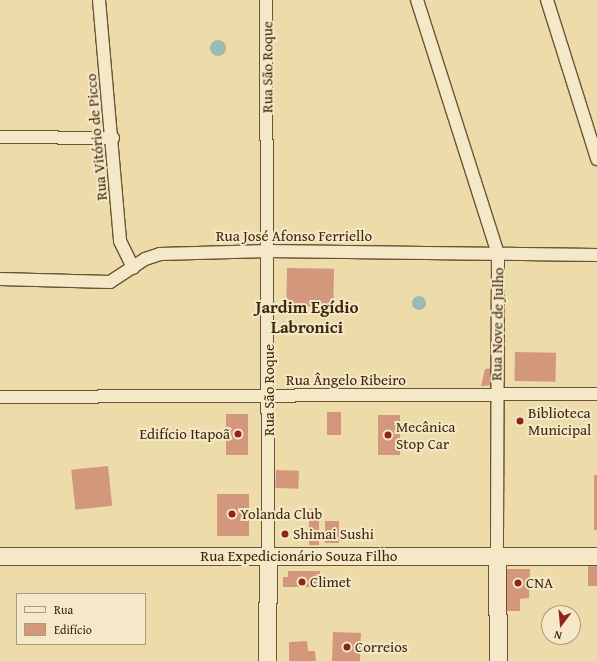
<!DOCTYPE html>
<html>
<head>
<meta charset="utf-8">
<style>
	body { margin:0 }
	#map { position:relative; width:597px; height:661px; overflow:hidden; background:#eedbaa; font-family:"Gentium Book Plus",serif }
	div>[style] { position:absolute }
	.water>* { inset:0; background:#9eb8b4 }
	.round { border-radius:50% }
	.building>* { inset:0; background:#d3987c; transform-origin:0 0 }
	.roads { filter:drop-shadow(1px 0 #695534) drop-shadow(-1px 0 #695534) drop-shadow(0 1px #695534) drop-shadow(0 -1px #695534) }
	.street>* { height:12px; margin:-6px; padding:0 6px; transform-origin:6px; border-radius:6px; background:#f4e8c8 }
	.secondary>* { height:17px; margin:-8.5px; padding:0 8.5px; transform-origin:8.5px; border-radius:8.5px; background:#f4e8c8 }
	.dots>* { width:11px; height:11px; translate:-50% -50%; box-sizing:border-box; border:2px solid #f4e8c8; border-radius:50% }
	span { translate:-50% -50%; white-space:nowrap; text-align:center; line-height:1.15; -webkit-text-stroke:4px #f4e8c8; paint-order:stroke }
	.street-label { font-size:15px; color:#3d280d }
	.poi-label { font-size:15px; color:#3d280d }
	.left { translate:0 -50%; text-align:left }
	.right { translate:-100% -50%; text-align:right }
	.quarter-label { font-size:17px; color:#3d280d; font-weight:700 }
	.legend { position:absolute; left:16px; top:593px; width:130px; height:52px; box-sizing:border-box; background:#f4e8c8; border:1px solid #ab9b7d; margin:0; padding:5px 7px; list-style:none; font-size:12px; color:#3d280d }
	.legend li { display:flex; align-items:center; gap:8px; height:20px }
	.legend b { width:20px; border:1px solid #ab9b7d }
	.north { position:absolute; left:541px; top:605px; width:40px; height:40px; box-sizing:border-box; background:#f4e8c8; border:1px solid #ab9b7d; border-radius:50%; rotate:196deg; font-size:11px; font-weight:700; line-height:16px; text-align:center; color:#3d280d }
	.north::after { content:''; display:block; margin:auto; width:14px; height:18px; background:#8f2418; clip-path:polygon(50% 0,100% 100%,50% 72%,0 100%) }
</style>
</head>
<body>
<div id="map">
	<div class="water">
		<div class="round" style="left:210px;top:40px;width:16px;height:16px"></div>
		<div class="round" style="left:412px;top:296px;width:14px;height:14px"></div>
	</div>
	<div class="building">
		<div style="left:287px;top:268px;width:47px;height:38px;rotate:1deg"></div>
		<div style="left:515px;top:352px;width:41px;height:29px;rotate:1deg"></div>
		<div style="clip-path:polygon(492px 368px,493px 385px,481px 386px,485px 369px)"></div>
		<div style="left:327px;top:412px;width:14px;height:23px"></div>
		<div style="left:226px;top:414px;width:22px;height:41px"></div>
		<div style="left:378px;top:415px;width:22px;height:40px"></div>
		<div style="left:108px;top:466px;width:40px;height:37px;rotate:84deg"></div>
		<div style="left:276px;top:470px;width:23px;height:18px;rotate:2deg"></div>
		<div style="left:594px;top:475px;width:3px;height:55px"></div>
		<div style="left:217px;top:494px;width:32px;height:42px"></div>
		<div style="left:309px;top:509px;width:10px;height:36px"></div>
		<div style="left:325px;top:521px;width:14px;height:22px"></div>
		<div style="left:588px;top:566px;width:9px;height:20px"></div>
		<div style="clip-path:polygon(506px 569px,530px 569px,529px 598px,520px 599px,520px 611px,507px 611px)"></div>
		<div style="clip-path:polygon(288px 571px,320px 571px,320px 587px,283px 587px,283px 577px,288px 577px)"></div>
		<div style="left:333px;top:632px;width:28px;height:29px;rotate:2deg"></div>
		<div style="clip-path:polygon(307px 641px,308px 651px,315px 651px,316px 661px,289px 661px,289px 642px)"></div>
	</div>
	<div class="roads">
		<div class="street">
			<div style="left:99px;top:0;width:242px;rotate:85deg"></div>
			<div style="left:120px;top:241px;width:30px;rotate:64deg"></div>
			<div style="left:266px;top:0;width:556px;rotate:89.79deg"></div>
			<div style="left:417px;top:0;width:267px;rotate:72.3deg"></div>
			<div style="left:498px;top:254px;width:302px;rotate:90.2deg"></div>
			<div style="left:547px;top:0;width:167px;rotate:72.5deg"></div>
			<div style="left:0;top:137px;width:113px;rotate:0.5deg"></div>
			<div style="left:0;top:279px;width:110px;rotate:1.6deg"></div>
			<div style="left:110px;top:282px;width:42px;rotate:-33.3deg"></div>
			<div style="left:145px;top:259px;width:16px;rotate:-18deg"></div>
			<div style="left:160px;top:254px;width:108px;rotate:-1.6deg"></div>
			<div style="left:268px;top:251px;width:329px;rotate:0.7deg"></div>
			<div style="left:0;top:397px;width:597px;rotate:-0.29deg"></div>
		</div>
		<div class="secondary">
			<div style="left:0;top:556px;width:597px"></div>
			<div style="left:497px;top:556px;width:105px;rotate:89.5deg"></div>
			<div style="left:267px;top:661px;width:105px;rotate:-89.5deg"></div>
		</div>
	</div>
	<div class="dots">
		<div style="left:520px;top:421px;background:#8f2418"></div>
		<div style="left:238px;top:434px;background:#8f2418"></div>
		<div style="left:388px;top:435px;background:#8f2418"></div>
		<div style="left:232px;top:514px;background:#8f2418"></div>
		<div style="left:285px;top:534px;background:#8f2418"></div>
		<div style="left:302px;top:582px;background:#8f2418"></div>
		<div style="left:518px;top:583px;background:#8f2418"></div>
		<div style="left:347px;top:647px;background:#8f2418"></div>
	</div>
	<div class="street-label">
		<span style="left:267px;top:67px;rotate:-90deg">Rua São Roque</span>
		<span style="left:96px;top:137px;rotate:-95deg">Rua Vitório de Picco</span>
		<span style="left:294px;top:236px">Rua José Afonso Ferriello</span>
		<span style="left:497px;top:324px;rotate:-89deg">Rua Nove de Julho</span>
		<span style="left:346px;top:380px">Rua Ângelo Ribeiro</span>
		<span style="left:269px;top:390px;rotate:-90deg">Rua São Roque</span>
		<span style="left:299px;top:556px">Rua Expedicionário Souza Filho</span>
	</div>
	<div class="poi-label">
		<span class="left" style="left:528px;top:421px">Biblioteca<br>Municipal</span>
		<span class="left" style="left:396px;top:435px">Mecânica<br>Stop Car</span>
		<span class="right" style="left:230px;top:434px">Edifício Itapoã</span>
		<span class="left" style="left:240px;top:514px">Yolanda Club</span>
		<span class="left" style="left:293px;top:534px">Shimai Sushi</span>
		<span class="left" style="left:310px;top:582px">Climet</span>
		<span class="left" style="left:526px;top:583px">CNA</span>
		<span class="left" style="left:355px;top:647px">Correios</span>
	</div>
	<div class="quarter-label">
		<span style="left:307px;top:317px">Jardim Egídio<br>Labronici</span>
	</div>
	<ul class="legend">
	<li><b style="height:5px;background:#f4e8c8"></b>Rua</li>
	<li><b style="height:11px;background:#d3987c"></b>Edifício</li>
	</ul>
	<div class="north">N</div>
</div>
</body>
</html>
